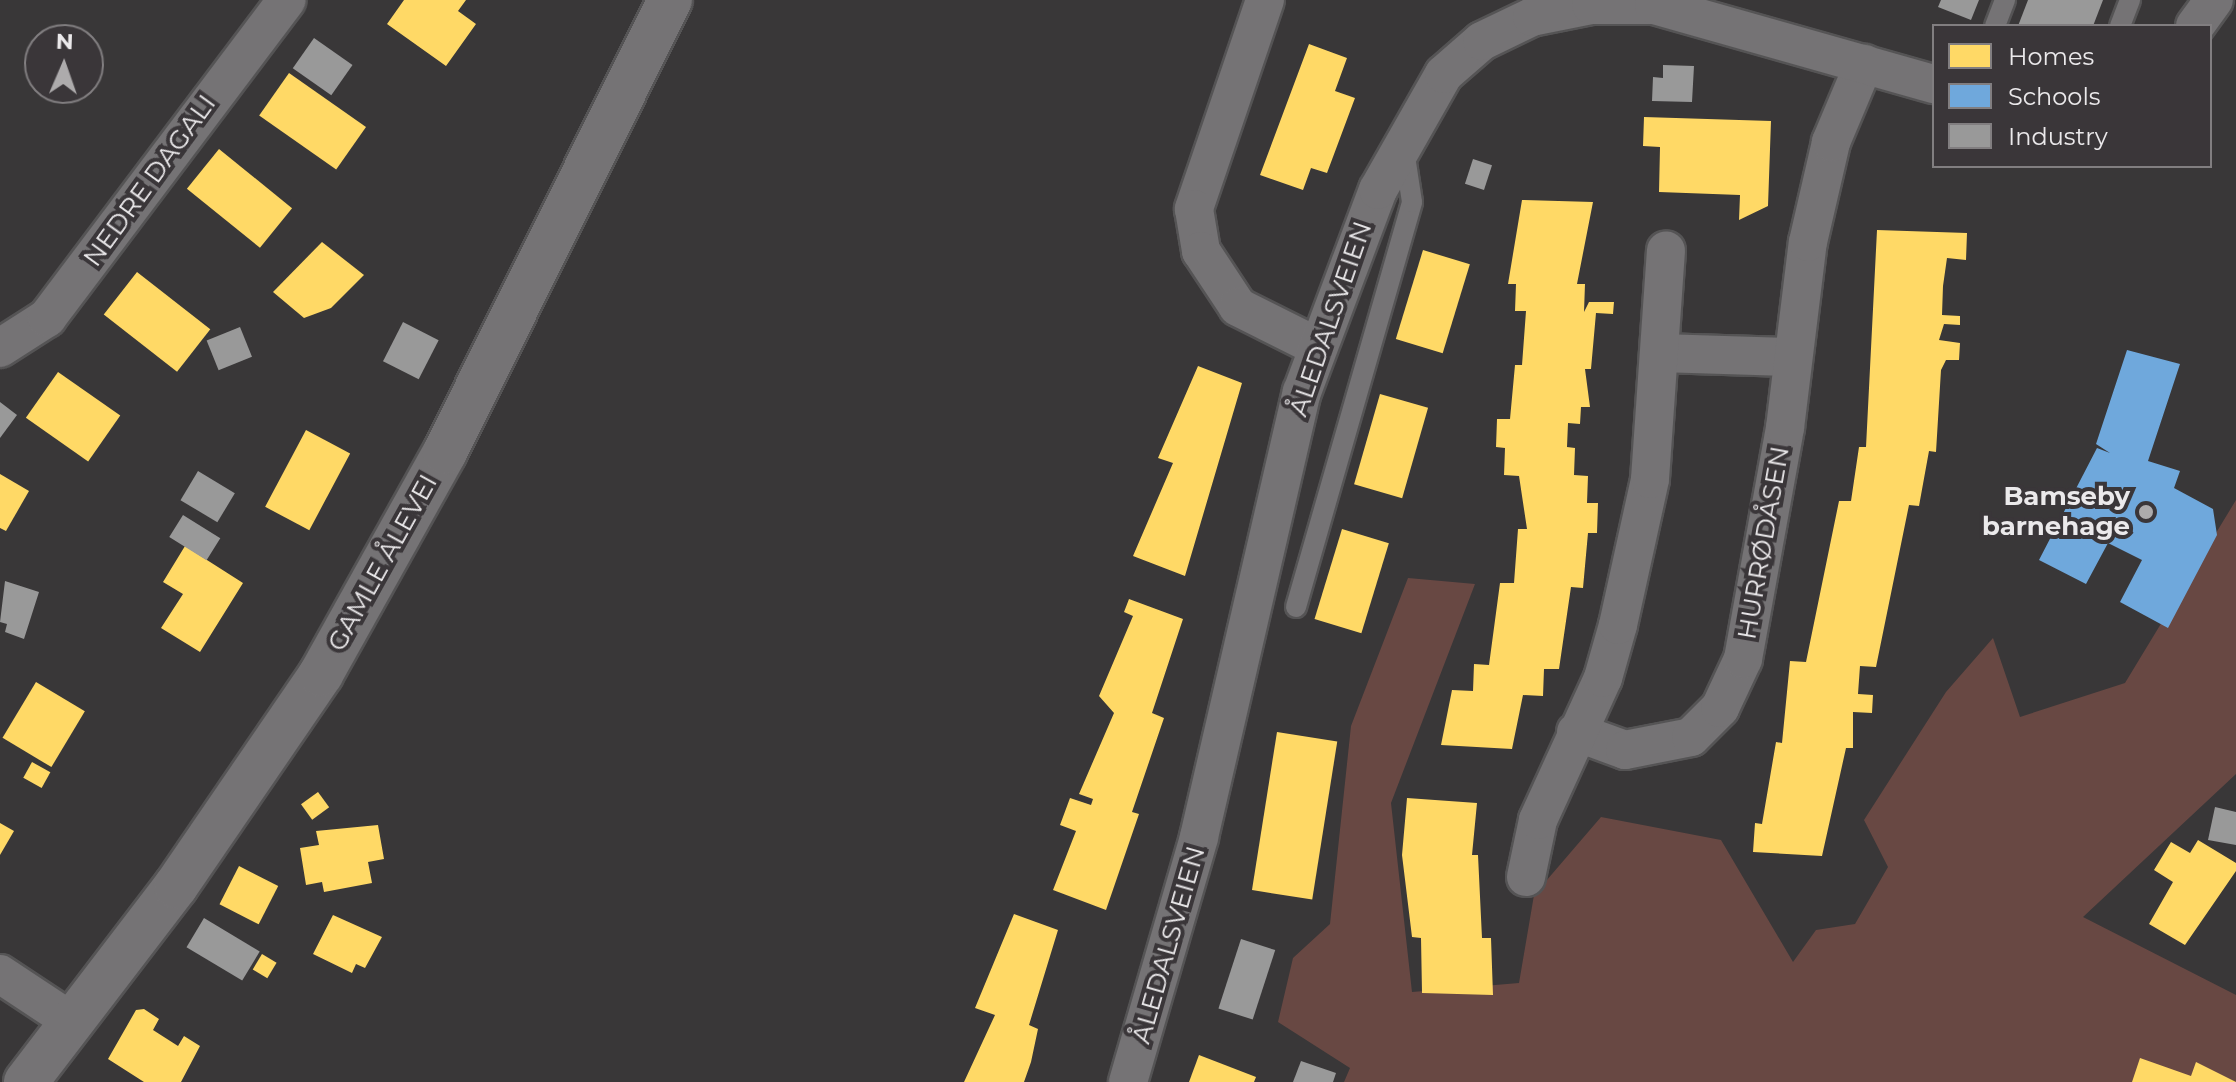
<!DOCTYPE html>
<html>
<head>
<meta charset="utf-8">
<style>
	body { margin:0 }
	#map { position:relative; width:2236px; height:1082px; overflow:hidden; background:#393738; font-family:Montserrat,sans-serif }
	div>[style] { position:absolute }
	.green>* { inset:0; background:#684843 }
	.homes>* { inset:0; background:#ffd966; transform-origin:0 0 }
	.schools>* { inset:0; background:#6fa8dc }
	.industry>* { inset:0; background:#999; transform-origin:0 0 }
	.roads { filter:drop-shadow(2px 0 #555455) drop-shadow(-2px 0 #555455) drop-shadow(0 2px #555455) drop-shadow(0 -2px #555455) }
	.service>* { height:20px; margin:-10px; padding:0 10px; transform-origin:10px; border-radius:10px; background:#757375 }
	.minor>* { height:38px; margin:-19px; padding:0 19px; transform-origin:19px; border-radius:19px; background:#757375 }
	.secondary>* { height:44px; margin:-22px; padding:0 22px; transform-origin:22px; border-radius:22px; background:#757375 }
	.dots>* { width:22px; height:22px; translate:-50% -50%; box-sizing:border-box; border:4px solid #3a3639; border-radius:50% }
	span { translate:-50% -50%; white-space:nowrap; text-align:center; line-height:1.15; -webkit-text-stroke:8px #3a3639; paint-order:stroke }
	.street-label { font-size:26px; color:#ebe9eb }
	.poi-label { font-size:26px; color:#ebe9eb; font-weight:700 }
	.right { translate:-100% -50%; text-align:right }
	.legend { position:absolute; left:1932px; top:24px; width:280px; height:144px; box-sizing:border-box; background:#3a3639; border:2px solid #817e80; margin:0; padding:10px 14px; list-style:none; font-size:24px; color:#ebe9eb }
	.legend li { display:flex; align-items:center; gap:16px; height:40px }
	.legend b { width:40px; border:2px solid #817e80 }
	.north { position:absolute; left:24px; top:24px; width:80px; height:80px; box-sizing:border-box; background:#3a3639; border:2px solid #817e80; border-radius:50%; rotate:2deg; font-size:22px; font-weight:700; line-height:32px; text-align:center; color:#ebe9eb }
	.north::after { content:''; display:block; margin:auto; width:28px; height:36px; background:#adabac; clip-path:polygon(50% 0,100% 100%,50% 72%,0 100%) }
</style>
</head>
<body>
<div id="map">
	<div class="green">
		<div style="clip-path:polygon(2236px 500px,2236px 774px,2083px 917px,2236px 995px,2236px 1082px,1344px 1082px,1350px 1068px,1278px 1022px,1293px 958px,1330px 924px,1351px 726px,1408px 578px,1475px 584px,1391px 803px,1412px 992px,1519px 983px,1534px 895px,1601px 817px,1721px 840px,1793px 962px,1816px 930px,1855px 924px,1888px 867px,1864px 820px,1946px 692px,1993px 638px,2020px 717px,2125px 683px)"></div>
	</div>
	<div class="homes">
		<div style="clip-path:polygon(404px 0,466px 0,458px 11px,476px 24px,446px 66px,387px 24px)"></div>
		<div style="clip-path:polygon(1309px 44px,1347px 58px,1335px 91px,1355px 98px,1327px 173px,1311px 168px,1303px 190px,1260px 175px)"></div>
		<div style="left:289px;top:73px;width:94px;height:52px;rotate:35deg"></div>
		<div style="clip-path:polygon(1644px 117px,1771px 121px,1768px 206px,1739px 220px,1740px 195px,1659px 192px,1660px 147px,1643px 146px)"></div>
		<div style="left:219px;top:149px;width:94px;height:51px;rotate:39deg"></div>
		<div style="clip-path:polygon(1522px 200px,1593px 202px,1577px 284px,1585px 284px,1584px 312px,1589px 302px,1614px 302px,1613px 314px,1596px 313px,1591px 369px,1585px 369px,1590px 407px,1581px 407px,1580px 424px,1568px 423px,1567px 447px,1575px 448px,1574px 475px,1588px 476px,1587px 503px,1598px 503px,1597px 533px,1588px 533px,1583px 588px,1571px 587px,1559px 669px,1544px 669px,1543px 696px,1523px 695px,1512px 749px,1441px 745px,1452px 690px,1473px 691px,1474px 664px,1489px 665px,1500px 583px,1514px 583px,1518px 529px,1527px 529px,1519px 476px,1504px 475px,1505px 448px,1496px 447px,1497px 419px,1510px 419px,1515px 365px,1522px 365px,1526px 311px,1515px 311px,1516px 284px,1508px 284px)"></div>
		<div style="clip-path:polygon(1877px 230px,1967px 233px,1966px 260px,1947px 258px,1943px 286px,1942px 315px,1960px 316px,1960px 325px,1944px 324px,1939px 340px,1960px 343px,1959px 360px,1946px 360px,1941px 370px,1936px 452px,1929px 451px,1919px 506px,1909px 505px,1876px 667px,1860px 666px,1858px 694px,1873px 695px,1872px 713px,1853px 712px,1853px 748px,1846px 748px,1822px 856px,1753px 852px,1755px 823px,1762px 824px,1776px 742px,1782px 743px,1790px 661px,1806px 662px,1839px 501px,1851px 501px,1859px 447px,1866px 447px)"></div>
		<div style="clip-path:polygon(322px 242px,364px 275px,331px 308px,304px 318px,273px 292px)"></div>
		<div style="left:1423px;top:250px;width:49px;height:93px;rotate:17deg"></div>
		<div style="left:137px;top:272px;width:93px;height:54px;rotate:38deg"></div>
		<div style="clip-path:polygon(1198px 366px,1242px 383px,1185px 576px,1133px 556px,1173px 463px,1158px 458px)"></div>
		<div style="left:58px;top:372px;width:76px;height:56px;rotate:35deg"></div>
		<div style="left:1380px;top:394px;width:50px;height:94px;rotate:16deg"></div>
		<div style="left:306px;top:430px;width:50px;height:87px;rotate:28deg"></div>
		<div style="clip-path:polygon(0 474px,29px 491px,6px 531px,0 528px)"></div>
		<div style="left:1342px;top:529px;width:49px;height:94px;rotate:17deg"></div>
		<div style="clip-path:polygon(185px 546px,243px 583px,200px 652px,161px 628px,183px 594px,163px 582px)"></div>
		<div style="clip-path:polygon(1129px 599px,1183px 619px,1152px 713px,1164px 718px,1132px 812px,1139px 814px,1106px 910px,1053px 890px,1076px 831px,1060px 825px,1070px 798px,1091px 805px,1093px 799px,1079px 794px,1114px 713px,1099px 696px,1133px 616px,1124px 612px)"></div>
		<div style="left:36px;top:682px;width:57px;height:65px;rotate:31deg"></div>
		<div style="left:1277px;top:732px;width:61px;height:160px;rotate:9deg"></div>
		<div style="left:32px;top:762px;width:21px;height:18px;rotate:29deg"></div>
		<div style="left:318px;top:792px;width:19px;height:21px;rotate:54deg"></div>
		<div style="clip-path:polygon(1407px 798px,1477px 803px,1472px 855px,1478px 855px,1482px 938px,1491px 938px,1493px 995px,1422px 993px,1421px 938px,1412px 937px,1402px 855px)"></div>
		<div style="clip-path:polygon(0 823px,14px 831px,0 855px)"></div>
		<div style="clip-path:polygon(378px 825px,384px 859px,368px 862px,372px 883px,324px 892px,322px 882px,306px 885px,300px 848px,319px 845px,316px 831px)"></div>
		<div style="clip-path:polygon(2198px 840px,2236px 863px,2236px 871px,2185px 945px,2149px 924px,2173px 882px,2154px 870px,2171px 842px,2190px 853px)"></div>
		<div style="left:239px;top:866px;width:44px;height:43px;rotate:27deg"></div>
		<div style="clip-path:polygon(1014px 914px,1058px 930px,1029px 1025px,1038px 1029px,1031px 1062px,1024px 1082px,964px 1082px,995px 1015px,975px 1008px)"></div>
		<div style="clip-path:polygon(333px 915px,382px 937px,365px 968px,356px 964px,352px 973px,313px 954px)"></div>
		<div style="left:262px;top:954px;width:17px;height:18px;rotate:31deg"></div>
		<div style="clip-path:polygon(144px 1009px,159px 1019px,153px 1030px,178px 1046px,184px 1036px,200px 1046px,181px 1082px,144px 1082px,108px 1059px,136px 1010px)"></div>
		<div style="clip-path:polygon(1199px 1055px,1256px 1077px,1254px 1082px,1189px 1082px)"></div>
		<div style="clip-path:polygon(2140px 1058px,2191px 1076px,2196px 1062px,2236px 1082px,2132px 1082px)"></div>
	</div>
	<div class="schools">
		<div style="clip-path:polygon(2127px 350px,2180px 364px,2148px 461px,2180px 471px,2174px 488px,2213px 509px,2217px 535px,2168px 628px,2120px 602px,2142px 560px,2108px 543px,2086px 584px,2039px 560px,2097px 448px,2110px 453px,2096px 444px)"></div>
	</div>
	<div class="industry">
		<div style="clip-path:polygon(1941px 0,1979px 0,1971px 20px,1938px 7px)"></div>
		<div style="clip-path:polygon(2028px 0,2103px 0,2093px 26px,2018px 26px)"></div>
		<div style="left:314px;top:38px;width:47px;height:37px;rotate:35deg"></div>
		<div style="clip-path:polygon(1663px 65px,1694px 66px,1692px 102px,1652px 101px,1653px 77px,1663px 78px)"></div>
		<div style="left:1473px;top:159px;width:20px;height:26px;rotate:18deg"></div>
		<div style="left:403px;top:322px;width:40px;height:44px;rotate:27deg"></div>
		<div style="left:240px;top:327px;width:32px;height:36px;rotate:68deg"></div>
		<div style="clip-path:polygon(0 402px,17px 415px,0 438px)"></div>
		<div style="left:198px;top:471px;width:43px;height:34px;rotate:31deg"></div>
		<div style="left:183px;top:515px;width:44px;height:26px;rotate:32deg"></div>
		<div style="clip-path:polygon(5px 581px,39px 592px,24px 639px,5px 632px,7px 624px,0 622px)"></div>
		<div style="clip-path:polygon(2215px 807px,2236px 812px,2236px 845px,2208px 840px)"></div>
		<div style="left:204px;top:918px;width:65px;height:34px;rotate:31deg"></div>
		<div style="left:1241px;top:939px;width:36px;height:73px;rotate:18deg"></div>
		<div style="clip-path:polygon(1301px 1061px,1336px 1073px,1333px 1082px,1293px 1082px)"></div>
	</div>
	<div class="roads">
		<div class="service">
			<div style="left:1995px;top:26px;width:28px;rotate:-69deg"></div>
			<div style="left:2120px;top:26px;width:28px;rotate:-69deg"></div>
			<div style="left:1296px;top:607px;width:421px;rotate:-74deg"></div>
			<div style="left:1412px;top:202px;width:53px;rotate:-98.7deg"></div>
		</div>
		<div class="minor">
			<div style="left:1265px;top:0;width:221px;rotate:108.8deg"></div>
			<div style="left:1194px;top:209px;width:43px;rotate:80.5deg"></div>
			<div style="left:1201px;top:251px;width:67px;rotate:56.5deg"></div>
			<div style="left:1238px;top:307px;width:87px;rotate:26.6deg"></div>
			<div style="left:2195px;top:26px;width:32px;rotate:-54deg"></div>
			<div style="left:0;top:348px;width:56px;rotate:-32.6deg"></div>
			<div style="left:47px;top:318px;width:398px;rotate:-53deg"></div>
			<div style="left:1663px;top:353px;width:130px;rotate:1.8deg"></div>
			<div style="left:1576px;top:732px;width:52px;rotate:20.2deg"></div>
			<div style="left:1625px;top:750px;width:67px;rotate:-11.1deg"></div>
			<div style="left:1691px;top:737px;width:41px;rotate:-45deg"></div>
			<div style="left:1720px;top:708px;width:54px;rotate:-64.9deg"></div>
			<div style="left:1743px;top:659px;width:235px;rotate:-79.7deg"></div>
			<div style="left:1785px;top:428px;width:187px;rotate:-83deg"></div>
			<div style="left:1808px;top:242px;width:103px;rotate:-77deg"></div>
			<div style="left:1831px;top:142px;width:85px;rotate:-67.1deg"></div>
			<div style="left:1526px;top:877px;width:58px;rotate:-78.1deg"></div>
			<div style="left:1538px;top:820px;width:156px;rotate:-65.4deg"></div>
			<div style="left:1603px;top:678px;width:55px;rotate:-74.2deg"></div>
			<div style="left:1618px;top:625px;width:149px;rotate:-77.6deg"></div>
			<div style="left:1650px;top:479px;width:229px;rotate:-86deg"></div>
			<div style="left:0;top:974px;width:82px;rotate:33.5deg"></div>
			<div style="left:1128px;top:1082px;width:255px;rotate:-73.8deg"></div>
			<div style="left:1199px;top:837px;width:457px;rotate:-77deg"></div>
			<div style="left:1302px;top:392px;width:216px;rotate:-69.4deg"></div>
			<div style="left:1378px;top:190px;width:133px;rotate:-60.4deg"></div>
			<div style="left:1444px;top:74px;width:50px;rotate:-41deg"></div>
			<div style="left:1482px;top:41px;width:55px;rotate:-25.6deg"></div>
			<div style="left:1532px;top:17px;width:60px;rotate:-11.5deg"></div>
			<div style="left:1591px;top:5px;width:63px"></div>
			<div style="left:1654px;top:5px;width:291px;rotate:15.8deg"></div>
		</div>
		<div class="secondary">
			<div style="left:26px;top:1082px;width:247px;rotate:-52.6deg"></div>
			<div style="left:176px;top:886px;width:257px;rotate:-55.6deg"></div>
			<div style="left:321px;top:674px;width:254px;rotate:-60.8deg"></div>
			<div style="left:445px;top:452px;width:505px;rotate:-63.54deg"></div>
		</div>
	</div>
	<div class="dots">
		<div style="left:2146px;top:512px;background:#adabac"></div>
	</div>
	<div class="street-label">
		<span style="left:150px;top:181px;rotate:-54deg">NEDRE DAGALI</span>
		<span style="left:1331px;top:319px;rotate:-71deg">ÅLEDALSVEIEN</span>
		<span style="left:1764px;top:543px;rotate:-80deg">HURRØDÅSEN</span>
		<span style="left:383px;top:563px;rotate:-61deg">GAMLE ÅLEVEI</span>
		<span style="left:1169px;top:945px;rotate:-74deg">ÅLEDALSVEIEN</span>
	</div>
	<div class="poi-label">
		<span class="right" style="left:2130px;top:512px">Bamseby<br>barnehage</span>
	</div>
	<ul class="legend">
	<li><b style="height:22px;background:#ffd966"></b>Homes</li>
	<li><b style="height:22px;background:#6fa8dc"></b>Schools</li>
	<li><b style="height:22px;background:#999"></b>Industry</li>
	</ul>
	<div class="north">N</div>
</div>
</body>
</html>
